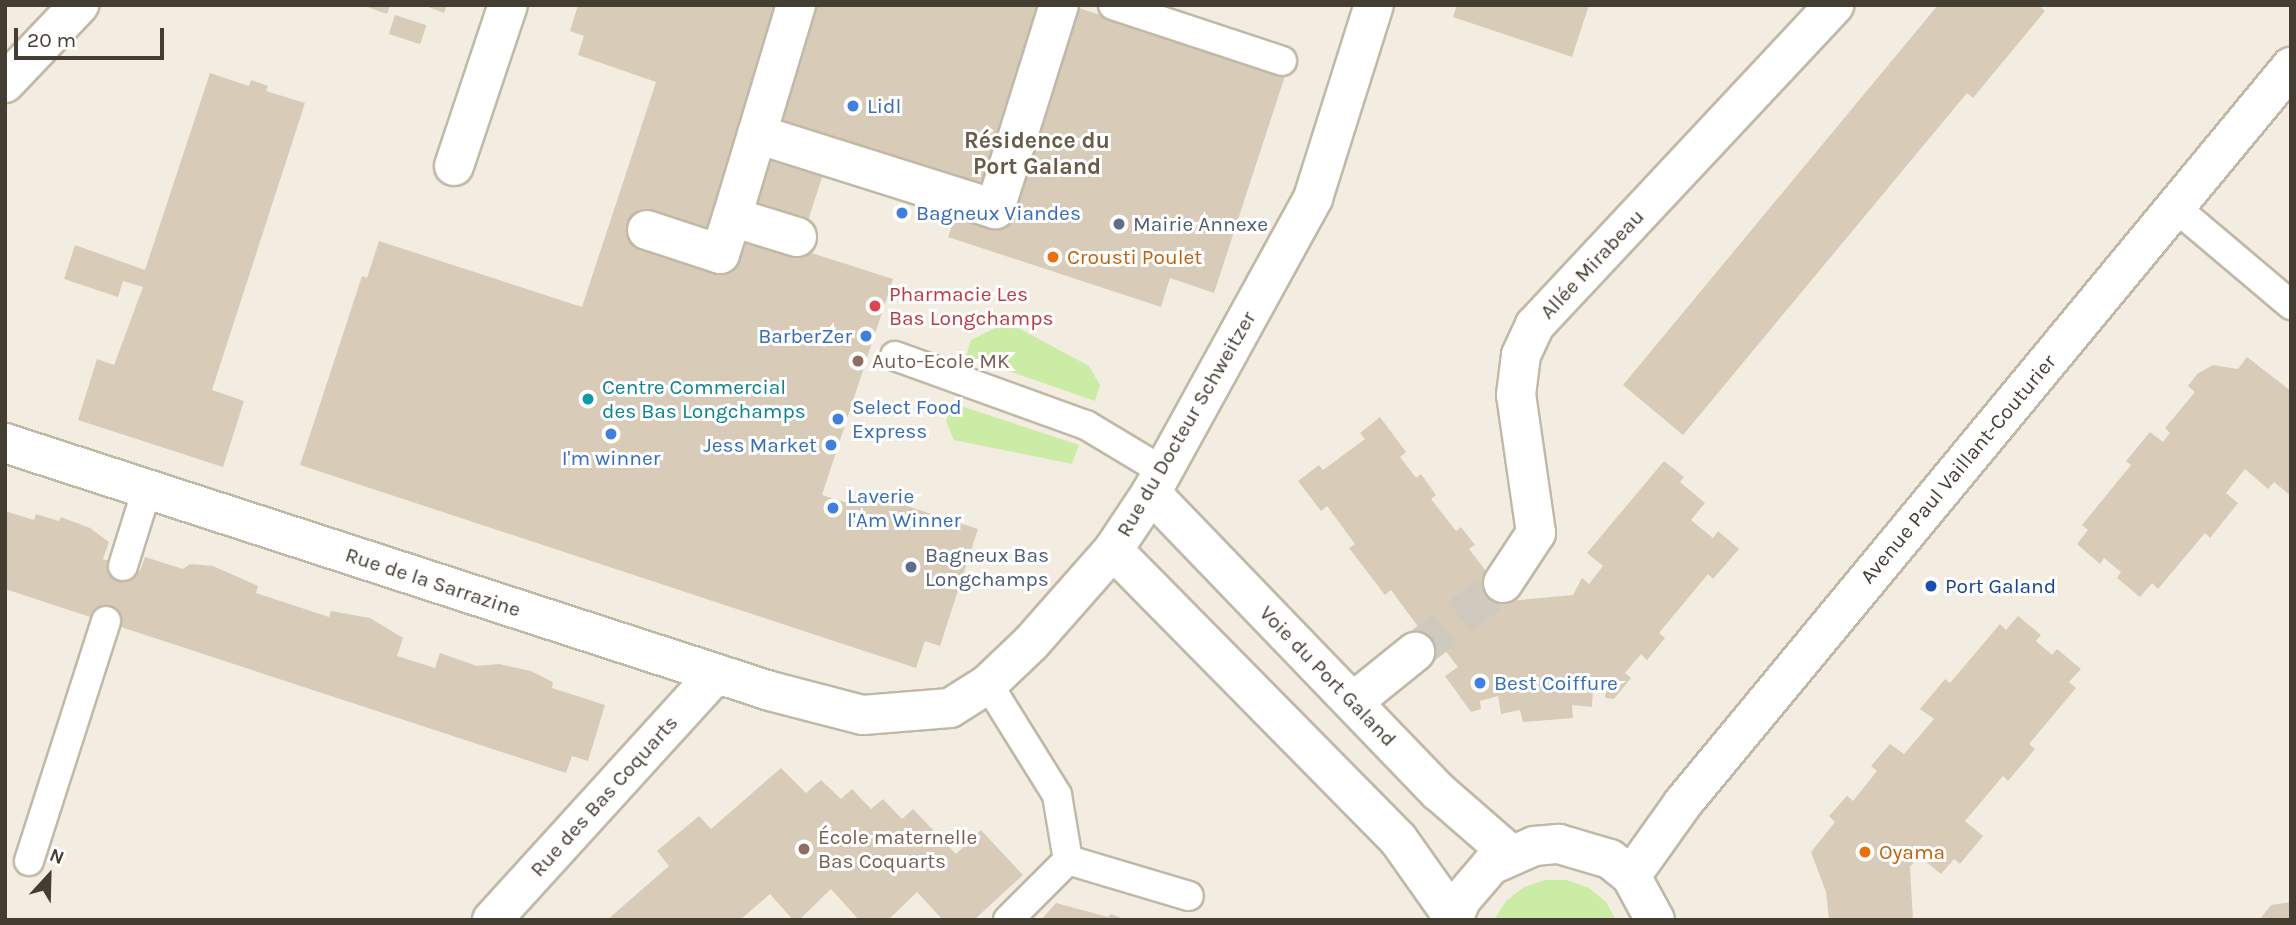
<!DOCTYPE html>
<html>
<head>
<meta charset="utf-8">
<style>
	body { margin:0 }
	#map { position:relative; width:2296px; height:925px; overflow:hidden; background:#f3ede1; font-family:Karla,sans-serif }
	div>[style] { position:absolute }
	.green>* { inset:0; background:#cbeca4 }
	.building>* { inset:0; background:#d8ccb8; transform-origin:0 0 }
	.minor-tunnel>* { height:38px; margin-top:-19px; transform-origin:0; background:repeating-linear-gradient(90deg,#d0cabe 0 38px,transparent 0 57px) }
	.roads { filter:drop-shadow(2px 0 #c1b8a6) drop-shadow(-2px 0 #c1b8a6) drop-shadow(0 2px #c1b8a6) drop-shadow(0 -2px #c1b8a6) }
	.service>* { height:28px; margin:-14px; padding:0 14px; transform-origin:14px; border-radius:14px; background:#fff }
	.pedestrian>* { height:38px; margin:-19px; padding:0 19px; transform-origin:19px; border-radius:19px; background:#fff }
	.minor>* { height:38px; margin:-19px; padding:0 19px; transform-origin:19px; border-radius:19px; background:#fff }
	.tertiary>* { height:38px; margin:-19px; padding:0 19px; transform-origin:19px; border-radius:19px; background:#fff }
	.dots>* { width:19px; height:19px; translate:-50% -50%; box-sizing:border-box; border:4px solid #fff; border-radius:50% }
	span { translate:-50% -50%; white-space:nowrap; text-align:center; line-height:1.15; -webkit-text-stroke:6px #fff; paint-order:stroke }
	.shop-label { font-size:21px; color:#366cbe }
	.left { translate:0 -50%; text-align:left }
	.right { translate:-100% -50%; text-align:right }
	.service-label { font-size:21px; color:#4e5e75 }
	.food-label { font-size:21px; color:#c56008 }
	.street-label { font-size:21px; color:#443d31 }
	.health-label { font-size:21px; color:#be3a42 }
	.education-label { font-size:21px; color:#785e54 }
	.culture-label { font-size:21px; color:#0d838f }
	.transit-label { font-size:21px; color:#164399 }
	.neighbourhood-label { font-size:23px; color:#685b47; font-weight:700 }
	.frame { position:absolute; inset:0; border:7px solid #443d31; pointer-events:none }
	.north { position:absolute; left:14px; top:841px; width:70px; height:70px; -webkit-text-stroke:5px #fff; paint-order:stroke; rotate:22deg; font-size:19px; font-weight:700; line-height:28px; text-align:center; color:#443d31 }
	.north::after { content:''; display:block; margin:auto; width:24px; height:32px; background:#443d31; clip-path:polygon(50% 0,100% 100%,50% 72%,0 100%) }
	.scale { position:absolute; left:14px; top:28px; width:150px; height:32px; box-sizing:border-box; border:4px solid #443d31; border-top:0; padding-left:9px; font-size:21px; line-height:24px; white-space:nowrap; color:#443d31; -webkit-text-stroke:5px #fff; paint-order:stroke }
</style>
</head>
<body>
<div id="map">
	<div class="green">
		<div style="clip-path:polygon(1007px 322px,1089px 366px,1100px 385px,1095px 401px,966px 356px,971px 340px)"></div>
		<div style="clip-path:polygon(952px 403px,1079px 445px,1072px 464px,954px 440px,946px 421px)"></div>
		<div style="clip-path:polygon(1545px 880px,1567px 880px,1589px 888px,1606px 902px,1616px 920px,1494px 920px,1506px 901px,1524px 887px)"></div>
	</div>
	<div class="building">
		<div style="clip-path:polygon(362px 5px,390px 5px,387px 14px)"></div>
		<div style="clip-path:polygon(423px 5px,447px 5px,444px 13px)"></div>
		<div style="clip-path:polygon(578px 5px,1070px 5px,1285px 76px,1214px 293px,1170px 278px,1161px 307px,948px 237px,955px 217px,823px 174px,799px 249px,893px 279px,822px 495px,857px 506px,861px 491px,978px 529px,940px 646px,925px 641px,916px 668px,300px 465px,362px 276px,367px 278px,379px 241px,582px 307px,656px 82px,578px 55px,584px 36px,570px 31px)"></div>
		<div style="clip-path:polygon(1457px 5px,1589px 5px,1572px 57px,1453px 17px)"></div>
		<div style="clip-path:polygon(1938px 5px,2038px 5px,2045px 11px,1973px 98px,1967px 93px,1683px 435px,1623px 385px)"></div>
		<div style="left:395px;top:15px;width:33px;height:20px;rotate:18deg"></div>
		<div style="clip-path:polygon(210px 73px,249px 86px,251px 80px,268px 86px,266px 91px,305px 103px,212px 390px,244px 401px,223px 467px,78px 420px,97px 359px,114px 365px,143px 287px,123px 281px,118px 297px,64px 279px,75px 245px,145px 270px)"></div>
		<div style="clip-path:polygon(2247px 357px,2291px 391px,2291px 496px,2274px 482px,2268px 489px,2245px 469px,2226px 493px,2238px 503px,2210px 538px,2205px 533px,2158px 589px,2152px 583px,2140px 597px,2117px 578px,2121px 572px,2104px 558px,2100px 564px,2077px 544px,2088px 530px,2082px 525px,2131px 465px,2126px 461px,2150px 432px,2163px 442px,2170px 433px,2165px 428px,2195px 392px,2188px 386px,2197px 374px,2213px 365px,2238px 369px)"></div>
		<div style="clip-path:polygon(1380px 417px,1406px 452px,1400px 457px,1416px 478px,1421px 474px,1436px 495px,1431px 499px,1456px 531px,1461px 527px,1475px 545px,1469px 549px,1509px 601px,1573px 595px,1582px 578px,1589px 584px,1603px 566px,1587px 553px,1664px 461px,1684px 477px,1680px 482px,1705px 503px,1691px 520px,1713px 538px,1718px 531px,1739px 549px,1713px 579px,1708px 574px,1659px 633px,1665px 638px,1647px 660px,1641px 654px,1625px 673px,1631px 678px,1614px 699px,1605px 698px,1606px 690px,1593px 689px,1592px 707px,1572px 705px,1573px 718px,1523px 722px,1520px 710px,1501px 714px,1498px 696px,1480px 701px,1481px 709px,1471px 712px,1445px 676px,1458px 667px,1443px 648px,1431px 657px,1413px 634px,1419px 628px,1391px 590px,1385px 595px,1349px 548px,1355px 544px,1327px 506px,1321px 511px,1298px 481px,1319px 465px,1323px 470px,1365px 439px,1360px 433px)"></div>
		<div style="clip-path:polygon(5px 511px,34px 520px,36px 514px,59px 521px,61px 517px,90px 528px,109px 542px,103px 559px,140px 571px,145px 557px,183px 569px,190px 564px,213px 566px,258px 586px,256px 593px,329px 617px,331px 611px,370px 618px,403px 638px,397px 656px,435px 668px,440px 653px,477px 666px,499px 664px,531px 671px,553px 682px,552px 688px,605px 705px,588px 761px,572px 756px,566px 773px,5px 589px)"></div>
		<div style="clip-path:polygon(2018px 616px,2041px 635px,2036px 641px,2052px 655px,2057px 649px,2081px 669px,2069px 682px,2076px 688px,2029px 744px,2035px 749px,2008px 781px,2003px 776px,1965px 821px,1983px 836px,1960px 864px,1954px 859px,1941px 874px,1919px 856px,1910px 867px,1913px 920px,1829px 920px,1826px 892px,1811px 852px,1835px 822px,1829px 816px,1847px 796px,1853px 801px,1877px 771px,1871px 766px,1890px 744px,1904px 754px,1934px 719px,1920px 709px,1945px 679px,1950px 683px,2000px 624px,2006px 630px)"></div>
		<div style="clip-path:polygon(781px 768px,806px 793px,821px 780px,841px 799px,852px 789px,871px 809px,883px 799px,902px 819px,913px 809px,956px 854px,981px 830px,1023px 875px,974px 920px,943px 920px,917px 892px,888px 920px,859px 920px,831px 889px,799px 920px,793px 920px,770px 894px,740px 920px,607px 920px,669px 866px,657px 851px,699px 816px,711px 829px)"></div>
		<div style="clip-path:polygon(2291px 902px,2291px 920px,2259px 920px,2271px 905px)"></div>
		<div style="clip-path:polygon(1056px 903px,1108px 917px,1111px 914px,1127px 920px,1041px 920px)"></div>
	</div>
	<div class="minor-tunnel">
		<div style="left:1415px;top:652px;width:112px;rotate:-38.1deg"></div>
	</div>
	<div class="roads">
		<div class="service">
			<div style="left:1113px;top:5px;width:178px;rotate:18.3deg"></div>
			<div style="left:2175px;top:207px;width:152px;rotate:40.2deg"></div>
			<div style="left:895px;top:356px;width:203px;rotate:19.9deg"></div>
			<div style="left:1086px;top:425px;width:90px;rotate:30.9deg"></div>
			<div style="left:123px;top:566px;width:81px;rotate:-72.7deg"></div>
			<div style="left:988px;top:684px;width:131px;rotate:58.1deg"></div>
			<div style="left:1057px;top:795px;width:66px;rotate:80.4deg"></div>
			<div style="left:1068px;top:860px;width:126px;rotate:16.6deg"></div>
			<div style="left:29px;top:861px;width:252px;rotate:-72.2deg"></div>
			<div style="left:1008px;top:920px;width:85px;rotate:-45deg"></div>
		</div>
		<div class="pedestrian">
			<div style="left:796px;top:5px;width:221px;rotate:106.8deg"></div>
			<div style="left:732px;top:217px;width:68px;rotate:17.1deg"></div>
			<div style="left:757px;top:134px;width:250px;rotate:17.5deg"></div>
			<div style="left:995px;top:209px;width:214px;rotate:-72.6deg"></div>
			<div style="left:454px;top:166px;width:170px;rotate:-71.5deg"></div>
			<div style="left:647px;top:230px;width:77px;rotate:18.2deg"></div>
			<div style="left:720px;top:254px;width:39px;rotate:-72deg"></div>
		</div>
		<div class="minor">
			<div style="left:5px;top:83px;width:108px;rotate:-46.5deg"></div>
			<div style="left:5px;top:443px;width:804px;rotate:17.96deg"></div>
			<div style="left:770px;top:691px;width:96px;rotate:14.5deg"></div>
			<div style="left:863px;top:715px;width:87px;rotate:-4.6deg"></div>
			<div style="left:950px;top:708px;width:45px;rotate:-32.3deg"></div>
			<div style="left:988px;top:684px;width:59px;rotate:-43.6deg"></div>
			<div style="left:1031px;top:643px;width:124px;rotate:-48.6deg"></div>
			<div style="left:1113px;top:550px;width:69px;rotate:-56.3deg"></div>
			<div style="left:1151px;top:493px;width:337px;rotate:-61.2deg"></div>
			<div style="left:1313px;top:198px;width:202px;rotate:-72.5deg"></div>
			<div style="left:1151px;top:493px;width:415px;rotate:46.1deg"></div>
			<div style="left:1439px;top:792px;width:94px;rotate:41.1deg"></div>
			<div style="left:1113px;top:550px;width:406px;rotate:45.4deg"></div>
			<div style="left:1398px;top:839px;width:97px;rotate:54.7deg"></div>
			<div style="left:1503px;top:583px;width:60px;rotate:-56.6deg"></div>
			<div style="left:1536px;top:533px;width:139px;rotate:-98.2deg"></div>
			<div style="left:1516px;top:395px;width:40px;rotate:-82.9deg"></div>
			<div style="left:1521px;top:355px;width:33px;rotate:-65deg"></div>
			<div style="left:1535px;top:325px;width:438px;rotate:-46.9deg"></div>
			<div style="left:1353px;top:702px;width:80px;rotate:-38.9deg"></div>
			<div style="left:492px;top:920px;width:333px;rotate:-47.7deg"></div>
		</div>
		<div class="tertiary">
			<div style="left:1631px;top:876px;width:90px;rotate:-54.5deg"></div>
			<div style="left:1683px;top:803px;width:955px;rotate:-50.44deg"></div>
			<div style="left:1453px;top:920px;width:22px;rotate:-68deg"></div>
			<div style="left:1461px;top:900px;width:46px;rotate:-49.4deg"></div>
			<div style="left:1491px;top:865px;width:47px;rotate:-23.8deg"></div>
			<div style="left:1534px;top:846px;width:25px;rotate:-5deg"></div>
			<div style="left:1559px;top:844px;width:53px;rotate:16.4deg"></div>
			<div style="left:1610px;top:859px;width:27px;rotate:39deg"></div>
			<div style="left:1631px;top:876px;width:50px;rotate:61.4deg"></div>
		</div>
	</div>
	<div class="dots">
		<div style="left:853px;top:106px;background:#3f7fe0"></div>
		<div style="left:902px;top:213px;background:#3f7fe0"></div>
		<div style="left:1119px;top:224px;background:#5c6f8a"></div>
		<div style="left:1053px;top:257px;background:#e8710a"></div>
		<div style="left:875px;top:306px;background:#e0444e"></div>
		<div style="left:866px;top:336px;background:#3f7fe0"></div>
		<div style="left:858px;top:361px;background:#8d6e63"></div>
		<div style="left:588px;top:399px;background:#0f9aa8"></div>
		<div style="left:838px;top:419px;background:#3f7fe0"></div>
		<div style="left:611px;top:434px;background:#3f7fe0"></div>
		<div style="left:831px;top:445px;background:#3f7fe0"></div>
		<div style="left:833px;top:508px;background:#3f7fe0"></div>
		<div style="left:911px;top:567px;background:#5c6f8a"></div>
		<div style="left:1931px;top:586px;background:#1a4fb4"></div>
		<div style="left:1480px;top:683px;background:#3f7fe0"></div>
		<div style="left:804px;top:849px;background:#8d6e63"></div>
		<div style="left:1865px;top:852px;background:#e8710a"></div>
	</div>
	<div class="shop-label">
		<span class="left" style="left:867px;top:106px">Lidl</span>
		<span class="left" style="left:916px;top:213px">Bagneux Viandes</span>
		<span class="right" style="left:852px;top:336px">BarberZer</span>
		<span class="left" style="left:852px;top:419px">Select Food<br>Express</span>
		<span class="right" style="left:817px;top:445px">Jess Market</span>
		<span style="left:611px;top:458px">I'm winner</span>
		<span class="left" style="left:847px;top:508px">Laverie<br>l'Am Winner</span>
		<span class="left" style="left:1494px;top:683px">Best Coiffure</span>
	</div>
	<div class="service-label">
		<span class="left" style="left:1133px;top:224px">Mairie Annexe</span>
		<span class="left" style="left:925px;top:567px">Bagneux Bas<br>Longchamps</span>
	</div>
	<div class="food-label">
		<span class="left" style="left:1067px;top:257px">Crousti Poulet</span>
		<span class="left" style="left:1879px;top:852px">Oyama</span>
	</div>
	<div class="street-label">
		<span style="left:1592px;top:264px;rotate:-47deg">Allée Mirabeau</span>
		<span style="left:1186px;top:424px;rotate:-60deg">Rue du Docteur Schweitzer</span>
		<span style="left:1958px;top:469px;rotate:-50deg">Avenue Paul Vaillant-Couturier</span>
		<span style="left:433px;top:582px;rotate:18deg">Rue de la Sarrazine</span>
		<span style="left:1328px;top:676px;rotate:46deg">Voie du Port Galand</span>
		<span style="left:604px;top:796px;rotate:-48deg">Rue des Bas Coquarts</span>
	</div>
	<div class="health-label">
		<span class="left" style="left:889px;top:306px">Pharmacie Les<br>Bas Longchamps</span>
	</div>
	<div class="education-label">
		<span class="left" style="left:872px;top:361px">Auto-Ecole MK</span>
		<span class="left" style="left:818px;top:849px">École maternelle<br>Bas Coquarts</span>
	</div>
	<div class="culture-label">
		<span class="left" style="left:602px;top:399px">Centre Commercial<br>des Bas Longchamps</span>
	</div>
	<div class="transit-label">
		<span class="left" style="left:1945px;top:586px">Port Galand</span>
	</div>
	<div class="neighbourhood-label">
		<span style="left:1037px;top:154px">Résidence du<br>Port Galand</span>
	</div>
	<div class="frame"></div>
	<div class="north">N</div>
	<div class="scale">20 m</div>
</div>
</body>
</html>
